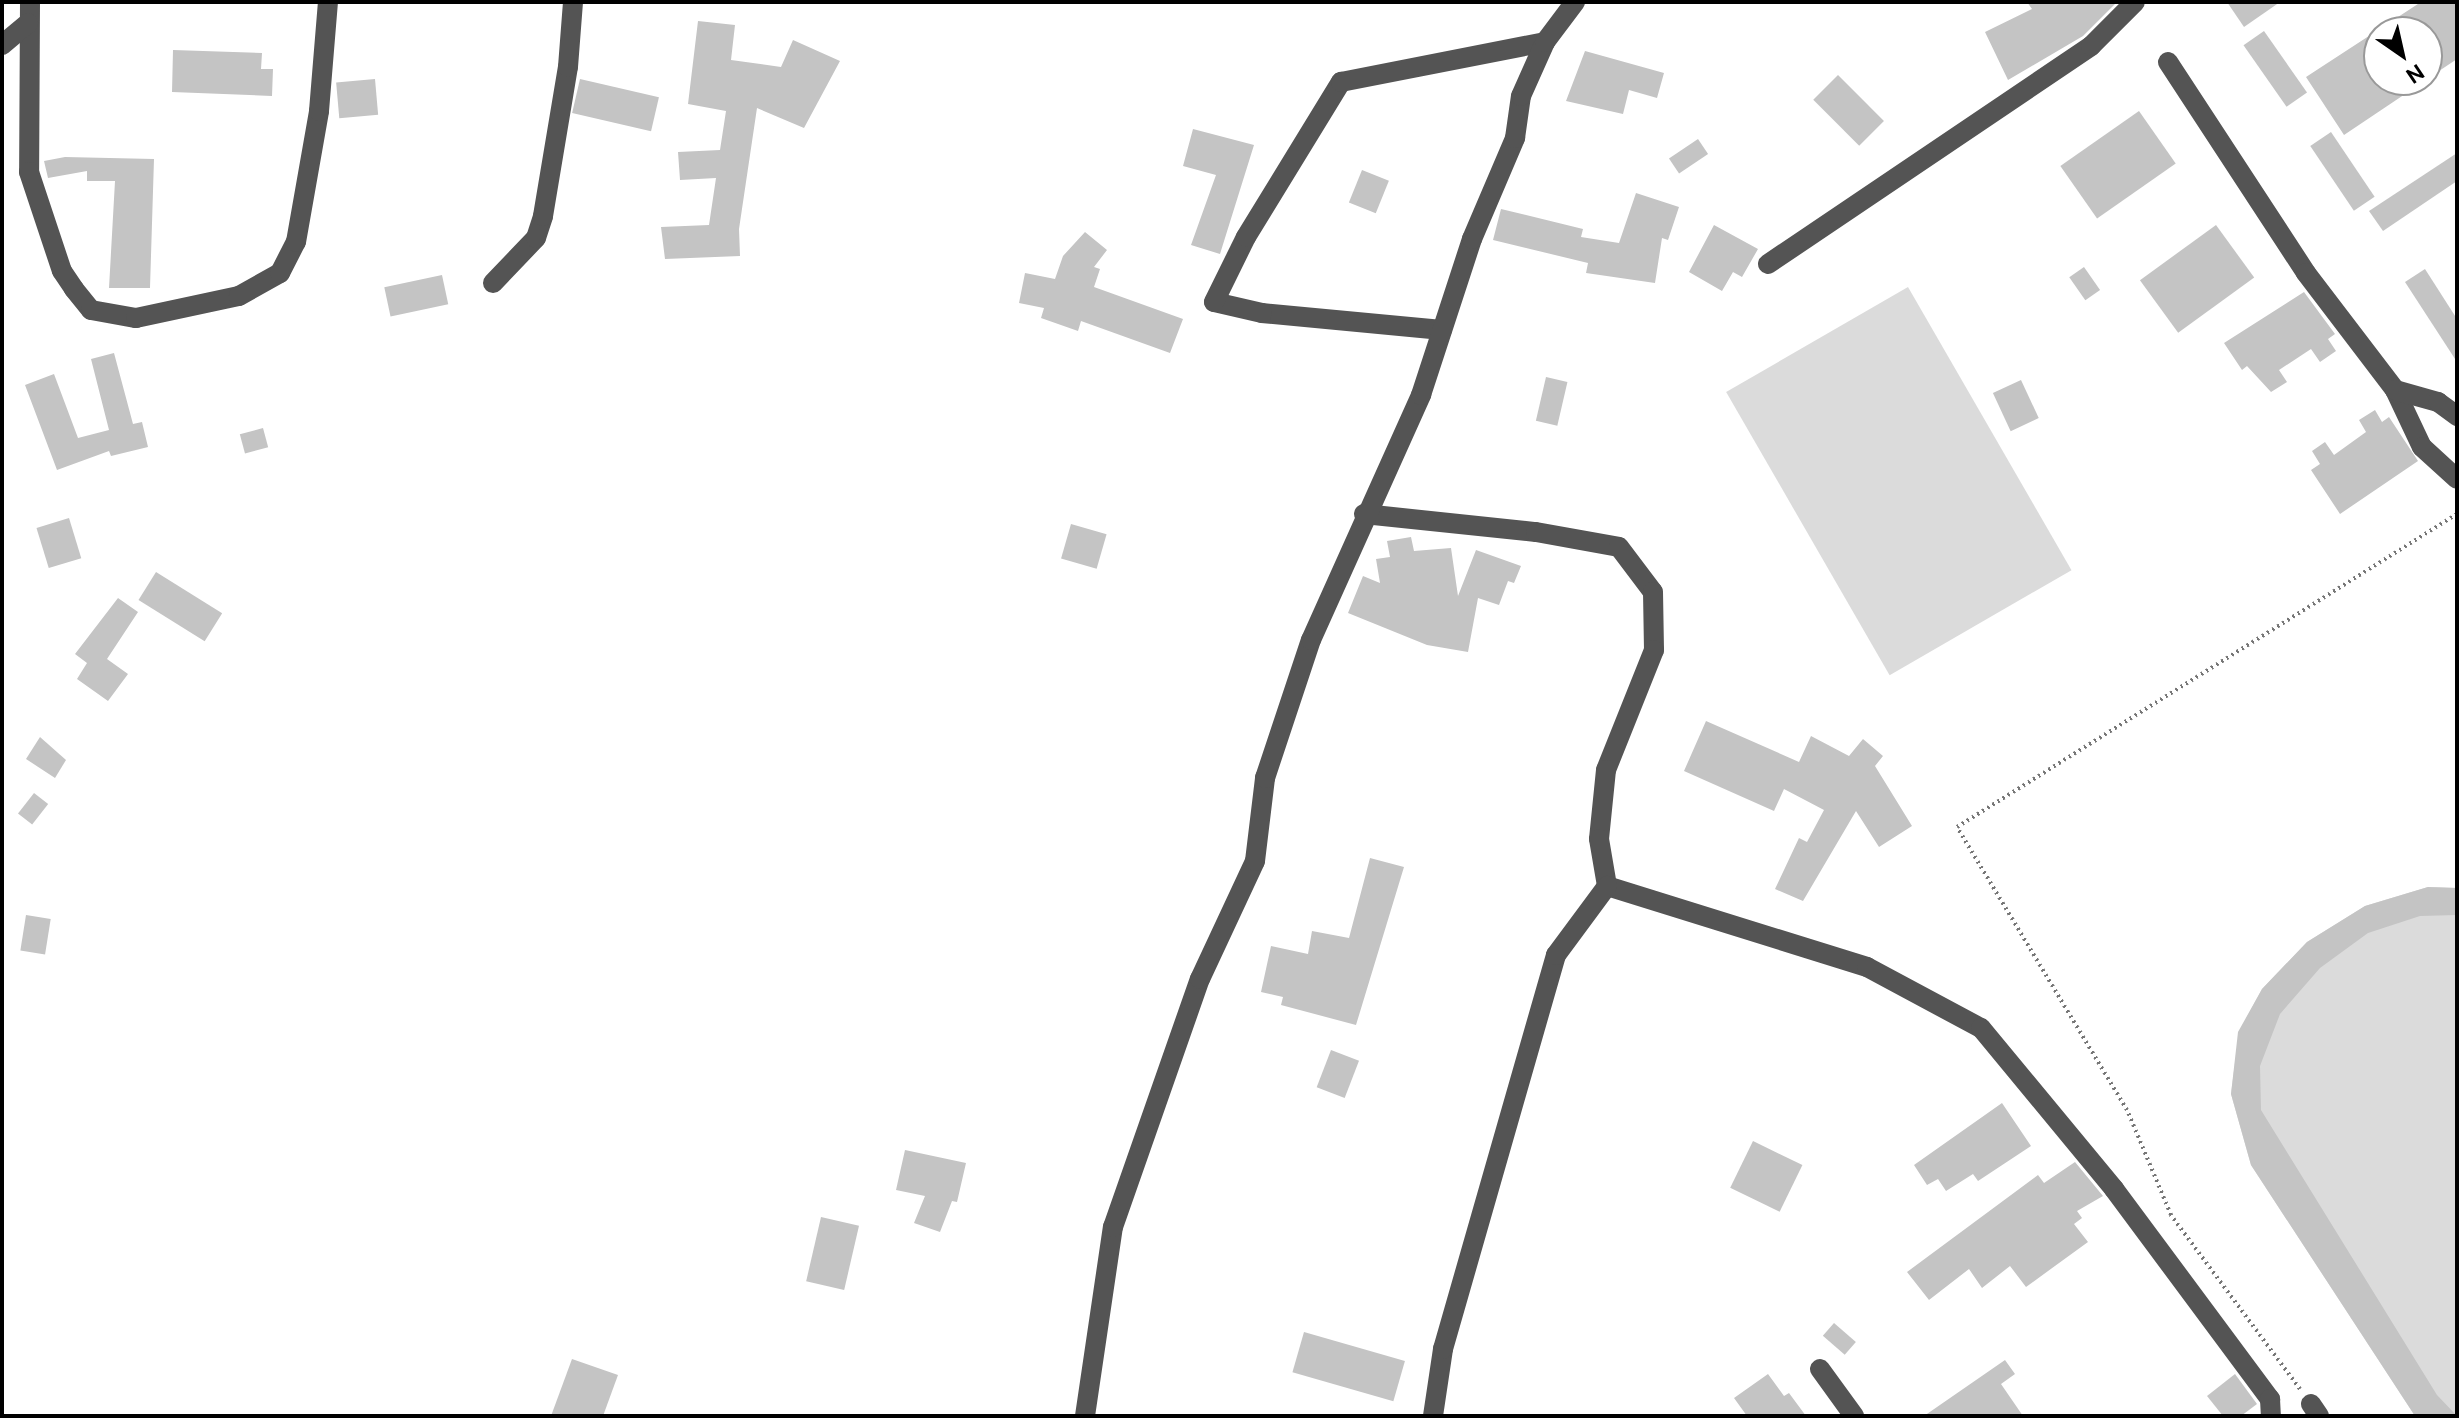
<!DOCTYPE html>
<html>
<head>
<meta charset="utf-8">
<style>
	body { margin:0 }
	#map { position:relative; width:2459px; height:1418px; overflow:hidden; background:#fff; font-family:Ubuntu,sans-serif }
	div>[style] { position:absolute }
	.green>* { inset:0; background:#dbdbdb; transform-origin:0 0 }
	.building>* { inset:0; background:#c4c4c4; transform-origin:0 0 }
	.path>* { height:4px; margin-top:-2px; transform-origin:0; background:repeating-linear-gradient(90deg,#767676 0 2px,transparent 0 6px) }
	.minor>* { height:20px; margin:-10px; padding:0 10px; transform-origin:10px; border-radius:10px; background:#545454 }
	span { translate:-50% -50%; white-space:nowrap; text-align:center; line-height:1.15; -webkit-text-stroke:7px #fff; paint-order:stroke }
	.frame { position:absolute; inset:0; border:4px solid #000; pointer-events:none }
	.north { position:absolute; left:2363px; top:16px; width:80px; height:80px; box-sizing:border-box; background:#fff; border:2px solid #999; border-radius:50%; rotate:146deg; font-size:22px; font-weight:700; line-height:32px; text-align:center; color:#000 }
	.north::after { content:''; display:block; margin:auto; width:28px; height:36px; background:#000; clip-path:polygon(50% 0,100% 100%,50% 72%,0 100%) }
</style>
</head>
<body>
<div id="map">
	<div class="green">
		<div style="left:1908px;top:287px;width:327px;height:210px;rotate:60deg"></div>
		<div style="clip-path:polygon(2428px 887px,2457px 888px,2457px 1416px,2415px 1416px,2251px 1165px,2231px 1094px,2239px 1032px,2262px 989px,2307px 942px,2365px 906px)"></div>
	</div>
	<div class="building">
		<div style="clip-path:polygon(2027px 2px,2114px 2px,2115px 4px,2083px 36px,2008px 80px,1985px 32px,2032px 9px)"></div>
		<div style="clip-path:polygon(2227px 2px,2280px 2px,2244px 27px)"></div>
		<div style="clip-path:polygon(2421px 2px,2457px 2px,2457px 59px,2427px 79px,2427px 32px,2379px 32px,2379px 80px,2426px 80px,2344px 135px,2306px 77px)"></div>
		<div style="clip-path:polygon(698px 21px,735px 25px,731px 60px,781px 67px,793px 40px,840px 61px,804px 128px,757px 108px,739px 229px,740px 256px,665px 259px,661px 227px,709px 225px,716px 178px,680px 180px,678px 152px,720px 150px,726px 111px,688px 104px)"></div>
		<div style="left:2264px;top:31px;width:75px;height:25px;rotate:55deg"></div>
		<div style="clip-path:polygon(173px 50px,262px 53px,261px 69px,273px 69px,272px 96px,172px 92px)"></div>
		<div style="clip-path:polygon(1585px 51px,1664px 73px,1657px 98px,1629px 90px,1623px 114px,1566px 101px)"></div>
		<div style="left:1838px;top:75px;width:65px;height:35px;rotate:45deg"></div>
		<div style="left:375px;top:79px;width:36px;height:39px;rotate:85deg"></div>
		<div style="left:580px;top:79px;width:81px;height:35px;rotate:13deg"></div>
		<div style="left:2139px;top:111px;width:64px;height:96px;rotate:55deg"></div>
		<div style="clip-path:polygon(1193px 129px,1254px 145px,1220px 254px,1191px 245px,1216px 175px,1183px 166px)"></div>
		<div style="left:2331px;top:132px;width:78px;height:25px;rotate:56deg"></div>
		<div style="left:1698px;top:139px;width:18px;height:35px;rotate:56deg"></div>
		<div style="clip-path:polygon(2457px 153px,2457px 181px,2383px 231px,2369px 211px)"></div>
		<div style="clip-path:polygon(65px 157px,154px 159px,150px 288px,109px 288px,115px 181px,87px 181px,87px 171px,48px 178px,44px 161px)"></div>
		<div style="left:1362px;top:170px;width:29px;height:35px;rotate:22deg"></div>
		<div style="clip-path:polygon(1636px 193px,1679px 207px,1668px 240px,1662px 238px,1655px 283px,1586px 273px,1588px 263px,1493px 240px,1501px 209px,1583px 229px,1581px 237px,1619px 243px)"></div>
		<div style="clip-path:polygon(1714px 225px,1758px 249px,1742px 277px,1733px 272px,1722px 291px,1689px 272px)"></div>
		<div style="left:2216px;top:225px;width:65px;height:94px;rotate:54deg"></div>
		<div style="clip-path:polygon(1085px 232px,1107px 250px,1094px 267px,1100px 269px,1094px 287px,1183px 319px,1170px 353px,1081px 321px,1078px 331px,1041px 318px,1044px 308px,1019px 303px,1025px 273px,1055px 279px,1063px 256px)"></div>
		<div style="left:2084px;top:267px;width:28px;height:18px;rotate:55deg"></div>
		<div style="clip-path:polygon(2425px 269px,2457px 319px,2457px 362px,2405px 282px)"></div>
		<div style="left:442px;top:275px;width:30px;height:59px;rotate:78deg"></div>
		<div style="clip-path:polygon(2304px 292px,2335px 334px,2328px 339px,2336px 351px,2320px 362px,2311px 349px,2279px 370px,2287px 382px,2271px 392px,2247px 366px,2242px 370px,2224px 343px)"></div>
		<div style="clip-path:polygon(114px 353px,133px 424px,142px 422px,148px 447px,111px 456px,109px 451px,57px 470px,25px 385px,54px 374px,78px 438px,109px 430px,91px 359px)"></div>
		<div style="left:1546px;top:377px;width:22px;height:45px;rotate:13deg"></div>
		<div style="left:2021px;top:380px;width:42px;height:31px;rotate:65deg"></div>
		<div style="clip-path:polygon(2375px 410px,2382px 422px,2389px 417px,2418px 461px,2340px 514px,2311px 470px,2320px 464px,2312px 451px,2325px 442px,2334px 455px,2366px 432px,2359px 420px)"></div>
		<div style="left:263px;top:428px;width:20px;height:24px;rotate:75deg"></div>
		<div style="left:69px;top:518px;width:42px;height:34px;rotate:73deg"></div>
		<div style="left:1071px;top:524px;width:37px;height:36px;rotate:16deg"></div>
		<div style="clip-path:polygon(1411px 537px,1414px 551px,1451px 548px,1458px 596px,1476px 550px,1521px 566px,1514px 583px,1508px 581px,1499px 605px,1478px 598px,1468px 652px,1427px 645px,1348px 613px,1363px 576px,1380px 583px,1376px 559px,1390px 557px,1387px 541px)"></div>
		<div style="left:156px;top:572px;width:78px;height:33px;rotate:32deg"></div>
		<div style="clip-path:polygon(118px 598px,138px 612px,107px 659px,128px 674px,108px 701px,77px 679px,87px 663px,75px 654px)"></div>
		<div style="clip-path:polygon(1706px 721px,1799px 762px,1811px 736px,1849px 756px,1863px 739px,1883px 756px,1875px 766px,1912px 826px,1879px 847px,1856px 811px,1803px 901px,1775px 889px,1799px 838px,1807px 842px,1824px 810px,1784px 789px,1774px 811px,1684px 771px)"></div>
		<div style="clip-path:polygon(40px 737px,66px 760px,55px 778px,26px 759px)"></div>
		<div style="left:34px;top:793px;width:18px;height:26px;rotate:38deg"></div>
		<div style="clip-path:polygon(1370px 858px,1404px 867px,1356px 1025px,1281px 1005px,1283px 997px,1261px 992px,1271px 946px,1308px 954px,1312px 931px,1349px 938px)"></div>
		<div style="clip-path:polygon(2428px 887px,2457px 888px,2457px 915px,2420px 916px,2368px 933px,2320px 968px,2280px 1014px,2260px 1066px,2261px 1110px,2437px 1395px,2457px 1416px,2415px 1416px,2251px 1165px,2231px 1094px,2238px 1032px,2262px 989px,2307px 942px,2365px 906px)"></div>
		<div style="left:26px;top:915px;width:25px;height:36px;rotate:9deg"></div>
		<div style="left:1331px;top:1050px;width:30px;height:40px;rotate:21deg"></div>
		<div style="clip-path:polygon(2002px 1103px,2031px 1146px,1978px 1181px,1973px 1174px,1946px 1191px,1938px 1179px,1927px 1185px,1914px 1165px)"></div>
		<div style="left:1753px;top:1141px;width:55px;height:52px;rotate:26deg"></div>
		<div style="clip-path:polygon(905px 1150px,966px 1163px,957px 1202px,952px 1201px,940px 1232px,914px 1223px,925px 1196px,896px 1190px)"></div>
		<div style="clip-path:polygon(2075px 1162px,2103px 1196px,2077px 1211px,2082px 1218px,2074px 1224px,2088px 1242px,2026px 1287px,2010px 1266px,1982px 1288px,1969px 1269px,1929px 1300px,1907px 1272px,2038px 1175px,2044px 1183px)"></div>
		<div style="left:821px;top:1217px;width:39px;height:66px;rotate:13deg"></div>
		<div style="left:1834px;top:1323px;width:29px;height:17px;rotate:41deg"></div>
		<div style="left:1304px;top:1332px;width:105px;height:42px;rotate:16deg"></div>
		<div style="clip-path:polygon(572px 1359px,618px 1375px,603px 1416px,551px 1416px)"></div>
		<div style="clip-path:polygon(2005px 1360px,2015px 1374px,2001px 1384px,2023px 1416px,1924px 1416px)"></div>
		<div style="clip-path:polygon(1768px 1374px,1784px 1396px,1789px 1393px,1806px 1416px,1747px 1416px,1734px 1398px)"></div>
		<div style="clip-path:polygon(2235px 1374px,2257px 1404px,2241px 1416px,2223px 1416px,2207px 1396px)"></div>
	</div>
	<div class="path">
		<div style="left:2300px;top:1389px;width:217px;rotate:-126.6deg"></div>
		<div style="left:2171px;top:1215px;width:114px;rotate:-112.7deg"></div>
		<div style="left:2127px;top:1110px;width:330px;rotate:-121deg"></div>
		<div style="left:1957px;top:827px;width:590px;rotate:-32.05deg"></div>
	</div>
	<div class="minor">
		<div style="left:30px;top:2px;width:170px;rotate:90.3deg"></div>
		<div style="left:29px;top:172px;width:104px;rotate:71.6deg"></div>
		<div style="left:62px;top:271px;width:22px;rotate:56deg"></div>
		<div style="left:74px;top:289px;width:27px;rotate:51deg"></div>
		<div style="left:91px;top:310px;width:46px;rotate:10.1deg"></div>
		<div style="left:136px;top:318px;width:105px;rotate:-12.1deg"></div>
		<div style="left:239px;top:296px;width:47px;rotate:-29.3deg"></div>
		<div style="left:280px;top:273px;width:35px;rotate:-63deg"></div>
		<div style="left:296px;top:242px;width:133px;rotate:-80deg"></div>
		<div style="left:319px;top:111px;width:109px;rotate:-85.3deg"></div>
		<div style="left:2px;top:45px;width:34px;rotate:-40deg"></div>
		<div style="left:2168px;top:62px;width:252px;rotate:56.8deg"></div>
		<div style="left:2306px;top:273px;width:147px;rotate:52.7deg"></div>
		<div style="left:2395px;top:390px;width:63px;rotate:64.7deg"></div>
		<div style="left:2422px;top:447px;width:47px;rotate:42.4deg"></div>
		<div style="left:1768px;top:264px;width:390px;rotate:-34deg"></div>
		<div style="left:2091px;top:46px;width:62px;rotate:-45deg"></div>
		<div style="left:493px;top:283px;width:62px;rotate:-46.3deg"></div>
		<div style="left:536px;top:238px;width:23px;rotate:-72deg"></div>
		<div style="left:543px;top:216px;width:151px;rotate:-80.5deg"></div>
		<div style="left:568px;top:67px;width:65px;rotate:-85.6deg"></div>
		<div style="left:1442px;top:330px;width:181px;rotate:-174.6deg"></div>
		<div style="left:1262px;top:313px;width:49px;rotate:-167.1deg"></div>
		<div style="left:1214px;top:302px;width:72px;rotate:-63.8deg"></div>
		<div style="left:1246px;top:237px;width:182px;rotate:-58.5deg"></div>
		<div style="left:1341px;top:82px;width:208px;rotate:-11.1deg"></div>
		<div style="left:2395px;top:390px;width:45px;rotate:15.6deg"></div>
		<div style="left:2438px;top:402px;width:24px;rotate:36deg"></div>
		<div style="left:1364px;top:514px;width:173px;rotate:6deg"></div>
		<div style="left:1536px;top:532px;width:84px;rotate:10.2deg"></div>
		<div style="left:1619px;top:547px;width:56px;rotate:52.9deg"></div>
		<div style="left:1653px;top:592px;width:58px;rotate:89deg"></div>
		<div style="left:1654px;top:650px;width:129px;rotate:111.8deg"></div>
		<div style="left:1606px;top:770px;width:69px;rotate:95.8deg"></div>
		<div style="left:1599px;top:839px;width:48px;rotate:80.3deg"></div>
		<div style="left:1607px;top:886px;width:272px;rotate:17.3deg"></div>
		<div style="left:1867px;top:967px;width:129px;rotate:28.2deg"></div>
		<div style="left:1981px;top:1028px;width:209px;rotate:50.4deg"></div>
		<div style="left:2114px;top:1189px;width:262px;rotate:53.4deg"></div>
		<div style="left:2270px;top:1399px;width:17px;rotate:87deg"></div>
		<div style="left:1820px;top:1369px;width:58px;rotate:54.1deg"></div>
		<div style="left:2311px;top:1404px;width:14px;rotate:56deg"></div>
		<div style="left:1085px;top:1416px;width:191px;rotate:-81.6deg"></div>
		<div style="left:1113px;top:1227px;width:263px;rotate:-70.7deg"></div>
		<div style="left:1200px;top:979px;width:130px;rotate:-65deg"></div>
		<div style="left:1255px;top:861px;width:84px;rotate:-83.1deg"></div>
		<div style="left:1265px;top:778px;width:145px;rotate:-71.6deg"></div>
		<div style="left:1311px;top:640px;width:269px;rotate:-65.8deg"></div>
		<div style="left:1421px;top:395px;width:164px;rotate:-71.9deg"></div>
		<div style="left:1472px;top:239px;width:110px;rotate:-66.9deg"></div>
		<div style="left:1515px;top:138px;width:42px;rotate:-81.9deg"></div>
		<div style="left:1521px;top:96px;width:59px;rotate:-66deg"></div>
		<div style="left:1545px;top:42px;width:50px;rotate:-53.1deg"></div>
		<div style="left:1433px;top:1416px;width:68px;rotate:-81.5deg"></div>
		<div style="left:1443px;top:1349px;width:410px;rotate:-74deg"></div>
		<div style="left:1556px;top:955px;width:86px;rotate:-53.5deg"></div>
	</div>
	<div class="frame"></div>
	<div class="north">N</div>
</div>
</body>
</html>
